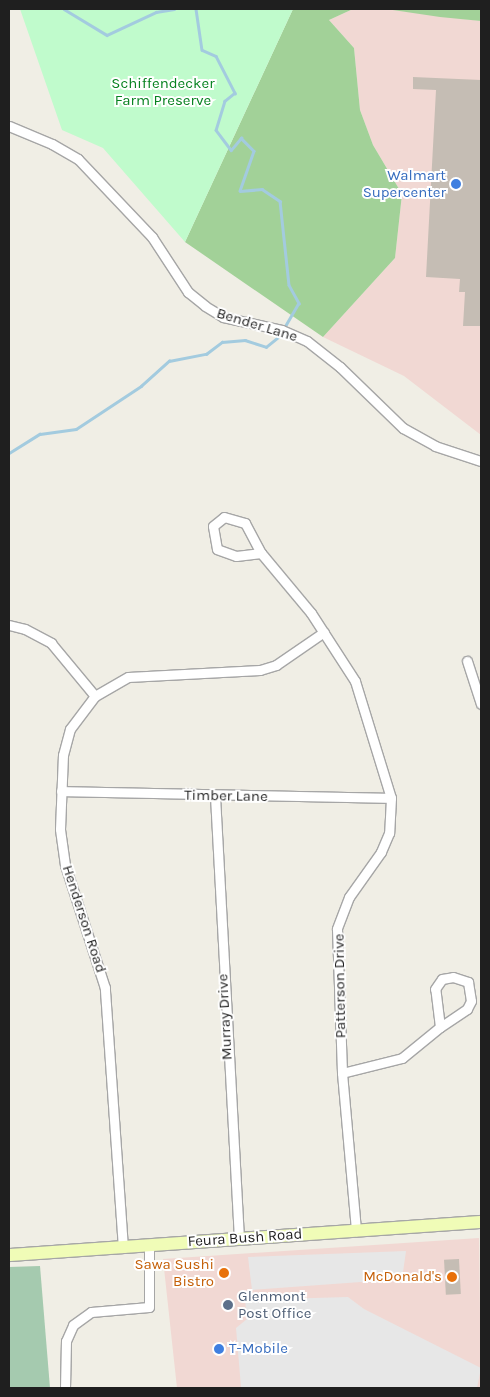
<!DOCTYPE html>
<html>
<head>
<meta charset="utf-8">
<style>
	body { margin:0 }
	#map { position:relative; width:490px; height:1397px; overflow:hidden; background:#f0eee5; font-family:Karla,sans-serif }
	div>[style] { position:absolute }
	.commercial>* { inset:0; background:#f1d8d3 }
	.forest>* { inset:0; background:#a2d198 }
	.cemetery>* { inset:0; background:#a5caaf }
	.park>* { inset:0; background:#c0fbcc }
	.parking>* { inset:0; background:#e7e7e7 }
	.stream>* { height:2.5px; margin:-1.25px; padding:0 1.25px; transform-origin:1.25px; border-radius:1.25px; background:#a3cbdf }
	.building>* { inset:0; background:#c5bdb4; transform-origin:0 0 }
	.roads { filter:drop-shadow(1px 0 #a6a6a6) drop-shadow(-1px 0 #a6a6a6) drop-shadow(0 1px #a6a6a6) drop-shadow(0 -1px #a6a6a6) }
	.street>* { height:9px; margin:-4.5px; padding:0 4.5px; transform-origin:4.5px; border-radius:4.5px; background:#fff }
	.secondary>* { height:12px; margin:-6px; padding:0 6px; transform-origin:6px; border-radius:6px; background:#f0fcb7 }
	.dots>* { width:14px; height:14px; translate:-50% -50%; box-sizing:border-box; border:2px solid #fff; border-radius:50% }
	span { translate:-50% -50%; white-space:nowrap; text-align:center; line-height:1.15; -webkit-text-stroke:4px #fff; paint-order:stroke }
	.park-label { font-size:15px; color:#078220 }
	.shop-label { font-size:15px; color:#366cbe }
	.right { translate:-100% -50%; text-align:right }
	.left { translate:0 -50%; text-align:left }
	.street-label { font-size:15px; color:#1f1f1f }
	.food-label { font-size:15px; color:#c56008 }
	.service-label { font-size:15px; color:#4e5e75 }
	.frame { position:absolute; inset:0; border:10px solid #1f1f1f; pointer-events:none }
</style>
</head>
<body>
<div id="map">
	<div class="commercial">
		<div style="clip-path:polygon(353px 9px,386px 9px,481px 21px,481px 435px,404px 376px,323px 337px,395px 258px,402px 194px,373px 145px,360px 110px,354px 48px,329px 20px)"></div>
		<div style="clip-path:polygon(479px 1238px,481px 1388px,177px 1388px,163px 1259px)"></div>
	</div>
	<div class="forest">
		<div style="clip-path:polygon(293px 9px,353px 9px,329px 20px,354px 48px,360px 110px,373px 145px,402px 194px,395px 258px,323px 337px,185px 242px)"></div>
		<div style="clip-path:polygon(386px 9px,481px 9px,481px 21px,440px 17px)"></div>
	</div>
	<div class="cemetery">
		<div style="clip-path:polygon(40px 1266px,50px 1388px,9px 1388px,9px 1267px)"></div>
	</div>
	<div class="park">
		<div style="clip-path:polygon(20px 9px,293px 9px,185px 242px,103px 148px,62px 130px)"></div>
	</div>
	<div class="parking">
		<div style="clip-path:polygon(406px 1251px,402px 1279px,252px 1290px,248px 1257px)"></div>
		<div style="clip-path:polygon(348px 1297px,364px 1309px,481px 1368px,477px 1388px,241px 1387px,236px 1328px,247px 1319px,245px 1300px)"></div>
	</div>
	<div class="stream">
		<div style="left:64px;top:9px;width:50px;rotate:31.2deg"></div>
		<div style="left:107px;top:35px;width:54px;rotate:-25.1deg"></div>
		<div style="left:156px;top:12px;width:18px;rotate:-9deg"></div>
		<div style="left:196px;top:9px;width:41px;rotate:81.7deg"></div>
		<div style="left:202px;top:50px;width:15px;rotate:23deg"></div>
		<div style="left:216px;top:56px;width:42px;rotate:62.8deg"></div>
		<div style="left:235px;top:93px;width:13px;rotate:141deg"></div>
		<div style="left:225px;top:101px;width:30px;rotate:107deg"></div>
		<div style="left:216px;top:130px;width:25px;rotate:53deg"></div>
		<div style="left:231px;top:150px;width:16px;rotate:-50deg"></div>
		<div style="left:241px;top:138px;width:18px;rotate:45deg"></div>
		<div style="left:254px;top:151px;width:42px;rotate:109.3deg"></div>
		<div style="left:240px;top:191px;width:22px;rotate:-5deg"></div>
		<div style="left:262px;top:189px;width:22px;rotate:34deg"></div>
		<div style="left:280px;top:201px;width:84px;rotate:83.9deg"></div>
		<div style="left:289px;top:285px;width:21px;rotate:61deg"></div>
		<div style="left:299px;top:303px;width:28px;rotate:120deg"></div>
		<div style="left:9px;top:453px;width:36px;rotate:-32deg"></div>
		<div style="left:40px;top:434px;width:36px;rotate:-8deg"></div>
		<div style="left:76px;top:429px;width:78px;rotate:-33.5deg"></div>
		<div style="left:141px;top:386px;width:38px;rotate:-42deg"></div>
		<div style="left:169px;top:361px;width:38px;rotate:-11deg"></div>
		<div style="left:206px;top:354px;width:20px;rotate:-37deg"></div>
		<div style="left:222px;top:342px;width:23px;rotate:-5deg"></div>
		<div style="left:245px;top:340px;width:22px;rotate:18deg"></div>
		<div style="left:266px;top:347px;width:19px;rotate:-39deg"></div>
	</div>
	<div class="building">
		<div style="clip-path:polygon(413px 77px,481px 80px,481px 326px,463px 326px,465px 292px,459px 292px,460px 279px,426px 277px,436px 90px,413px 89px)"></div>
		<div style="left:459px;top:1259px;width:35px;height:15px;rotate:87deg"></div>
	</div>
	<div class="roads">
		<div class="street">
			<div style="left:9px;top:126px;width:47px;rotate:22.7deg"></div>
			<div style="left:52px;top:144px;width:30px;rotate:30deg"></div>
			<div style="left:78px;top:159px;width:108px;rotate:46.5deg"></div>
			<div style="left:152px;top:237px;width:66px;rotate:56.8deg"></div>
			<div style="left:188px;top:292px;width:22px;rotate:39deg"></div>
			<div style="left:205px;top:306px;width:21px;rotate:31deg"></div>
			<div style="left:223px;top:317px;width:60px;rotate:12.4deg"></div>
			<div style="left:282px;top:330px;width:27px;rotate:24deg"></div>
			<div style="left:307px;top:341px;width:42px;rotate:38.2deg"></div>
			<div style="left:340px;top:367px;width:88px;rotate:44.1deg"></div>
			<div style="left:403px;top:428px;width:37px;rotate:29deg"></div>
			<div style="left:435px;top:446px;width:48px;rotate:18.1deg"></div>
			<div style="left:224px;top:517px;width:22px;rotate:16deg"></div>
			<div style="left:245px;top:523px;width:34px;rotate:62deg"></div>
			<div style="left:261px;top:553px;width:25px;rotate:173deg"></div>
			<div style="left:236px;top:556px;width:20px;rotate:-160deg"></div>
			<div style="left:217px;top:549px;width:23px;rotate:-100deg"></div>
			<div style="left:213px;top:526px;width:14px;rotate:-39deg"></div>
			<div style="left:261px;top:553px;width:78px;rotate:50.2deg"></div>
			<div style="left:311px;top:613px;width:81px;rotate:57.1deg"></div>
			<div style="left:355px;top:681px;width:122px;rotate:72.9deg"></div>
			<div style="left:391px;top:798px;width:35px;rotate:93deg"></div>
			<div style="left:389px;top:833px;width:21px;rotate:113deg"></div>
			<div style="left:381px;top:852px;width:55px;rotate:125.4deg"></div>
			<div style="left:349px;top:897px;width:34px;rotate:111deg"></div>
			<div style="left:337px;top:929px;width:144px;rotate:88deg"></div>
			<div style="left:342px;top:1073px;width:159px;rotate:84.9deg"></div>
			<div style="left:9px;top:625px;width:16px;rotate:14deg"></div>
			<div style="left:25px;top:629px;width:30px;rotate:28deg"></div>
			<div style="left:51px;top:643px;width:69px;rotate:50.3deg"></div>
			<div style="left:467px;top:661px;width:45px;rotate:72deg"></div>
			<div style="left:61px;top:791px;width:330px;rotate:1.2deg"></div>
			<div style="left:215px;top:796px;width:443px;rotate:86.9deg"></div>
			<div style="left:453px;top:977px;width:16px;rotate:18deg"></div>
			<div style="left:468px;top:982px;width:19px;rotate:81deg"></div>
			<div style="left:471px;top:1001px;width:9px;rotate:117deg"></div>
			<div style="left:467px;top:1009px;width:32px;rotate:146deg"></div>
			<div style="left:440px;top:1027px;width:38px;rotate:-97deg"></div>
			<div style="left:435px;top:989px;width:12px;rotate:-55deg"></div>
			<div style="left:442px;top:979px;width:11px;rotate:-10deg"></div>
			<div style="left:342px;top:1073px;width:62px;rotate:-14deg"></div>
			<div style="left:402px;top:1058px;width:49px;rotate:-39.2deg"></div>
			<div style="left:123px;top:1248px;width:261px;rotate:-94deg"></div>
			<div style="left:105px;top:988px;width:129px;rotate:-108deg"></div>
			<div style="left:65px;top:865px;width:36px;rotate:-98deg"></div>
			<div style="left:60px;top:829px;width:74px;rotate:-87.7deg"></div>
			<div style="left:63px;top:755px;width:27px;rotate:-75deg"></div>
			<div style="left:70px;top:729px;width:41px;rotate:-52.9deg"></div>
			<div style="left:95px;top:696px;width:38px;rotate:-30deg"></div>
			<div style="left:128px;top:677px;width:132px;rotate:-3deg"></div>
			<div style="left:260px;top:670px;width:17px;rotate:-17deg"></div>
			<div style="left:276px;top:665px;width:58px;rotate:-34.5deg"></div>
			<div style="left:65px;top:1388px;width:47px;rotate:-88.8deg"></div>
			<div style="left:66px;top:1341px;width:17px;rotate:-66deg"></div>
			<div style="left:73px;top:1325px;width:22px;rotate:-36deg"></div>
			<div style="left:91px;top:1312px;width:58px;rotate:-4.9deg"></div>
			<div style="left:149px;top:1307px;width:62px;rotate:-90deg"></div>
		</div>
		<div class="secondary">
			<div style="left:9px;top:1255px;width:473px;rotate:-4deg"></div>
		</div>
	</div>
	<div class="dots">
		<div style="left:456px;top:184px;background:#3f7fe0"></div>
		<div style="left:224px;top:1273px;background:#e8710a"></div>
		<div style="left:452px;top:1277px;background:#e8710a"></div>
		<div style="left:228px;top:1305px;background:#5c6f8a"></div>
		<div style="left:219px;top:1349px;background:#3f7fe0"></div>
	</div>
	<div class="park-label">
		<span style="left:163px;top:92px">Schiffendecker<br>Farm Preserve</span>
	</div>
	<div class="shop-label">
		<span class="right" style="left:446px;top:184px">Walmart<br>Supercenter</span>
		<span class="left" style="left:229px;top:1349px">T-Mobile</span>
	</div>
	<div class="street-label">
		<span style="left:257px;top:325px;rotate:17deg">Bender Lane</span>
		<span style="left:226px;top:796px;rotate:1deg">Timber Lane</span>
		<span style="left:84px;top:919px;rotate:72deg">Henderson Road</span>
		<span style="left:340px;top:986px;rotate:-91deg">Patterson Drive</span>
		<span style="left:225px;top:1017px;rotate:-93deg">Murray Drive</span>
		<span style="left:245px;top:1238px;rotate:-4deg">Feura Bush Road</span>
	</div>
	<div class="food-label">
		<span class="right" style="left:214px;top:1273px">Sawa Sushi<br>Bistro</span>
		<span class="right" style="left:442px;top:1277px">McDonald's</span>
	</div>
	<div class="service-label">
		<span class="left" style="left:238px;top:1305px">Glenmont<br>Post Office</span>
	</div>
	<div class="frame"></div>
</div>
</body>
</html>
